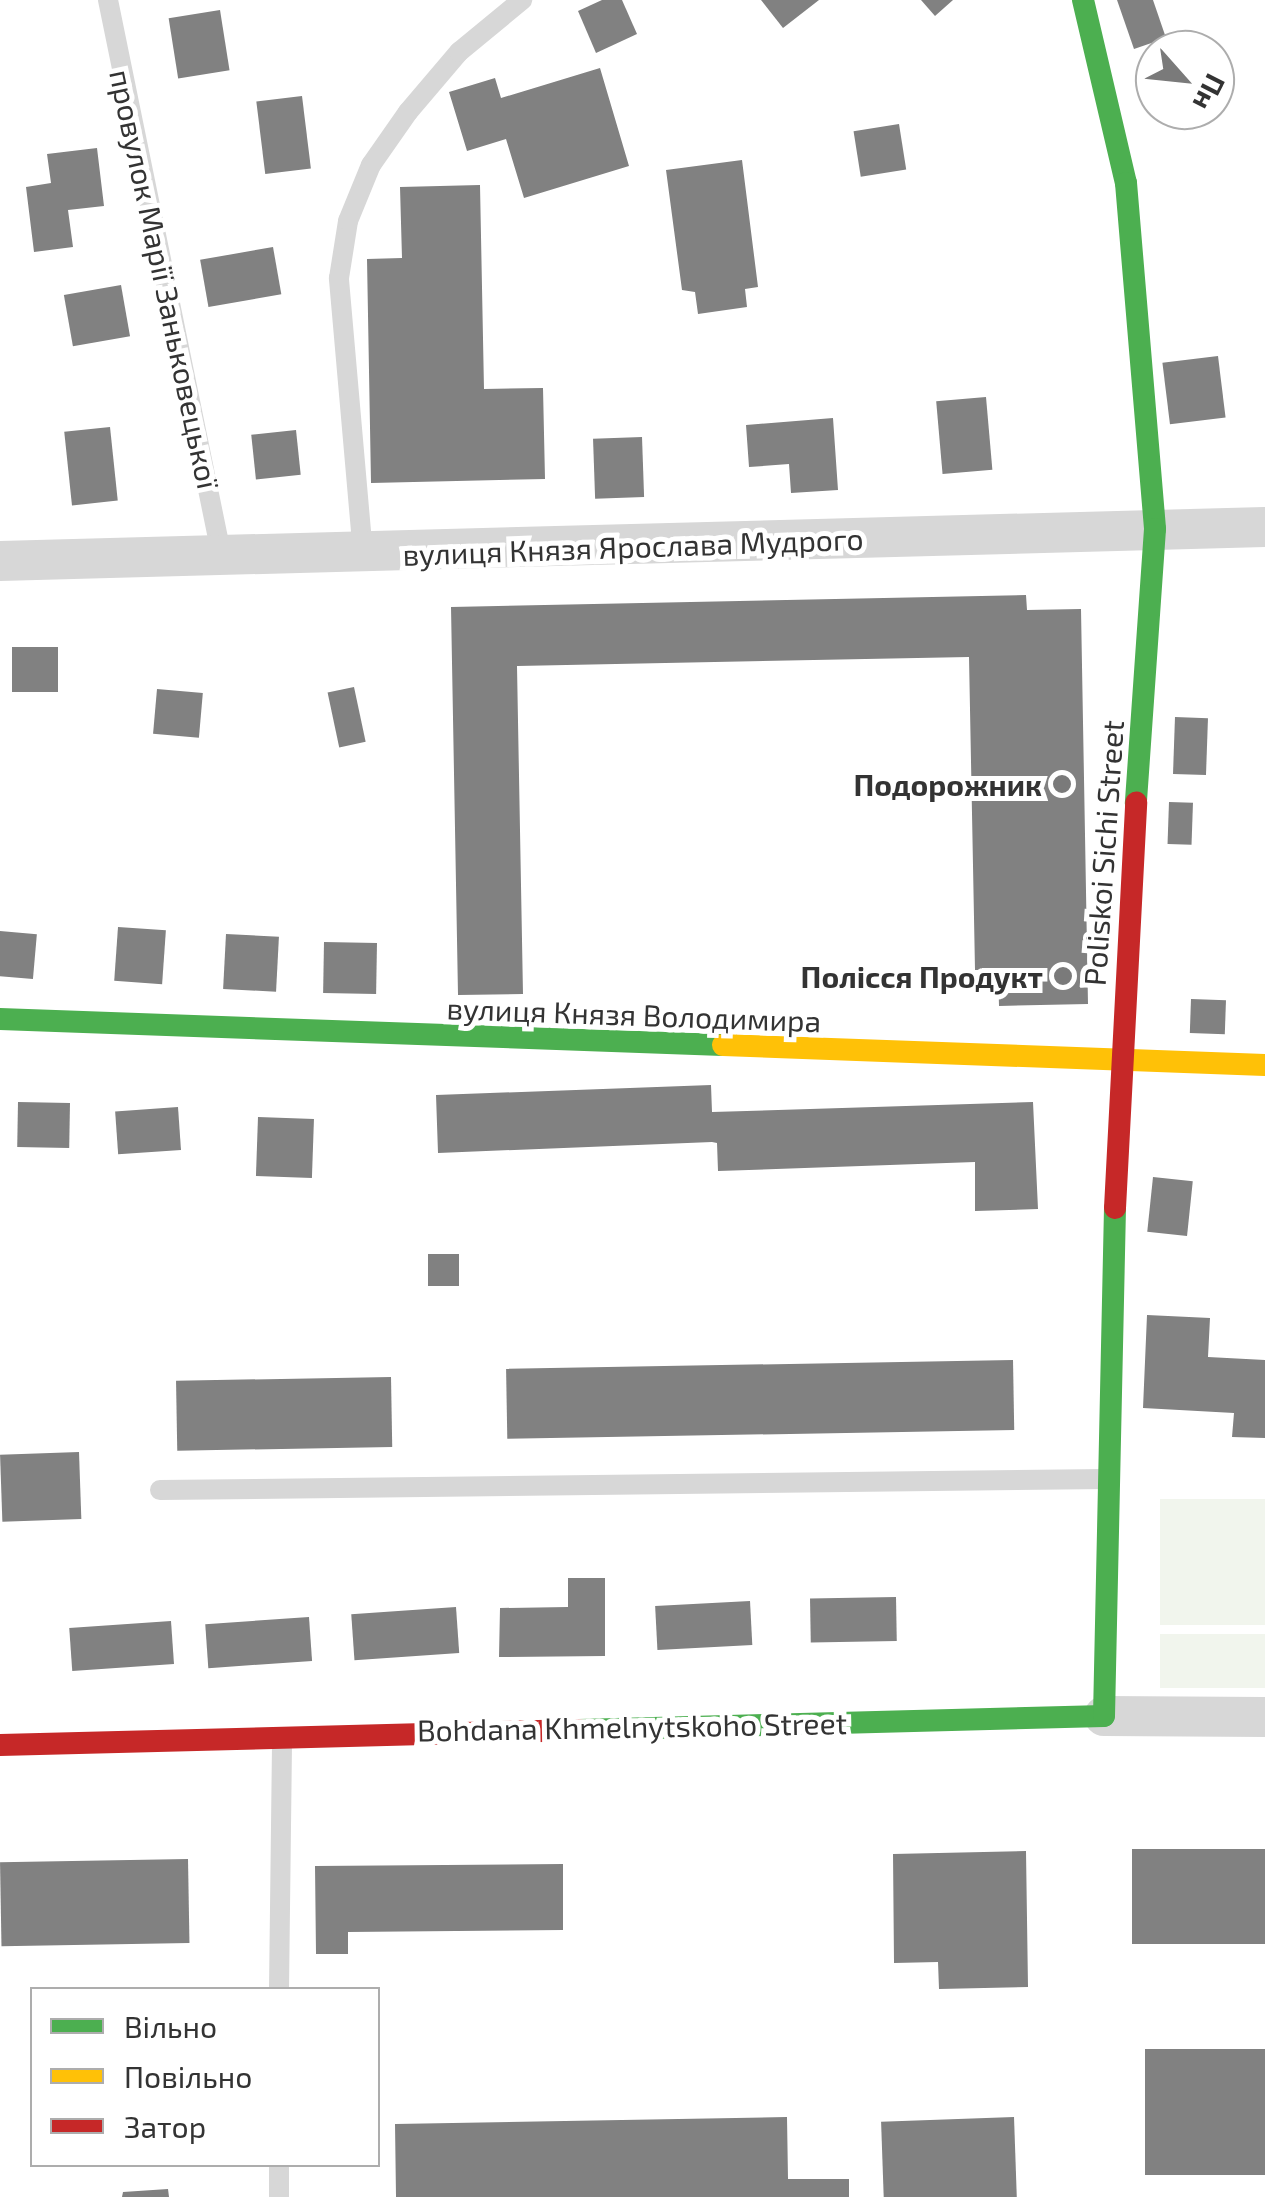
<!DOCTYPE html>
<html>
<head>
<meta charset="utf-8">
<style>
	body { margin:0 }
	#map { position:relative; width:1265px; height:2197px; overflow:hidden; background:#fff; font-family:"Exo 2",sans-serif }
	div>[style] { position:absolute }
	.green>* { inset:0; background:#f1f5ed; transform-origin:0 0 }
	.building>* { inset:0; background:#818181; transform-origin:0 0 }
	.lane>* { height:20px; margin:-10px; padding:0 10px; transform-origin:10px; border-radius:10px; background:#d7d7d7 }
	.street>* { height:40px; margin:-20px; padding:0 20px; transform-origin:20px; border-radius:20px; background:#d7d7d7 }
	.fast>* { height:22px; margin:-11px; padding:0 11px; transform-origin:11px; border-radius:11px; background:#4caf50 }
	.slow>* { height:22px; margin:-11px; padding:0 11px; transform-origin:11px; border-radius:11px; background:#ffc107 }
	.jam>* { height:22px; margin:-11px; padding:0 11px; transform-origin:11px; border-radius:11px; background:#c62828 }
	.dots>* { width:28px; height:28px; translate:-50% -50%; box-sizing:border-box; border:5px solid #fff; border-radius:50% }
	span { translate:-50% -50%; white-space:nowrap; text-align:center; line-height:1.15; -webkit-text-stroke:10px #fff; paint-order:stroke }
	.street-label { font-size:30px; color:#333 }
	.poi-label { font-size:30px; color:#333; font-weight:700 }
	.right { translate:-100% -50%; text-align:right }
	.legend { position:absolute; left:30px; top:1987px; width:350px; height:180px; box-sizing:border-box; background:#fff; border:2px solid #adadad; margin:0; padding:12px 18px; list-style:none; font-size:30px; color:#333 }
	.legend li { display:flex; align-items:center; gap:20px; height:50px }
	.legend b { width:50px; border:2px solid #adadad }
	.north { position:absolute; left:1135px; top:30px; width:100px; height:100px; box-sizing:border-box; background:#fff; border:2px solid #adadad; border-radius:50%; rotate:117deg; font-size:28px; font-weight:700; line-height:40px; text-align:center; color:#333 }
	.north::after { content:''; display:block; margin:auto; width:35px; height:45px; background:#7a7a7a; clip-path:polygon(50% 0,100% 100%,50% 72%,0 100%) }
</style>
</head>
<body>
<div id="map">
	<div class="green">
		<div style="left:1265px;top:1499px;width:126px;height:105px;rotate:90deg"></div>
		<div style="left:1265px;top:1634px;width:54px;height:105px;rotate:90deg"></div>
	</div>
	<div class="building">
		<div style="clip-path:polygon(602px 0,622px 0,637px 34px,596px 53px,578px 11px)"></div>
		<div style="clip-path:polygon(761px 0,819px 0,783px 28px)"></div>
		<div style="clip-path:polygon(921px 0,953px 0,935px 16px)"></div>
		<div style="clip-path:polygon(1117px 0,1153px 0,1166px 38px,1134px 49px)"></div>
		<div style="left:220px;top:10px;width:61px;height:52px;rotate:81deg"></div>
		<div style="clip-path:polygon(600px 68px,629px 166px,524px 198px,506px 139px,467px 151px,449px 92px,495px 78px,501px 98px)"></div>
		<div style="left:302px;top:96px;width:73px;height:46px;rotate:83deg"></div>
		<div style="left:899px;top:124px;width:46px;height:46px;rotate:81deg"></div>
		<div style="clip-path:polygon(97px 148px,104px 206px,68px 210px,73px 247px,34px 252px,26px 187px,51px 183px,47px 154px)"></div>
		<div style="clip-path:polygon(742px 160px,758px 287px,745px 289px,747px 307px,698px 314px,695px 292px,682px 290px,666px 170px)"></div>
		<div style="clip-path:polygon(480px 185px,484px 389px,543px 388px,545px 479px,371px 483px,367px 259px,402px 258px,400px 187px)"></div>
		<div style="left:273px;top:247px;width:48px;height:74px;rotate:80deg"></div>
		<div style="left:121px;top:285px;width:52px;height:58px;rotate:80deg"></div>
		<div style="left:1218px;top:356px;width:62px;height:56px;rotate:83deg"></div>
		<div style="left:986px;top:397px;width:73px;height:50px;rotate:85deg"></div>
		<div style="clip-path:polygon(833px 418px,838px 490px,791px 493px,789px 464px,749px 467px,746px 425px)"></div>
		<div style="left:110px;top:427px;width:74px;height:46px;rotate:84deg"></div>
		<div style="left:296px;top:430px;width:45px;height:45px;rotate:84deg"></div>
		<div style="left:642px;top:437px;width:60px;height:49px;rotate:88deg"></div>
		<div style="clip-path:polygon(1026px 595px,1027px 610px,1081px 609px,1088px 1004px,999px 1006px,998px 970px,975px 970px,969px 657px,517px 666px,523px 994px,458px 995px,451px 607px)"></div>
		<div style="left:12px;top:647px;width:46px;height:45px"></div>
		<div style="left:354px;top:687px;width:56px;height:27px;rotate:78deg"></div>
		<div style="left:157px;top:689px;width:46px;height:45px;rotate:5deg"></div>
		<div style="left:1175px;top:717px;width:33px;height:57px;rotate:2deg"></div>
		<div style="left:1169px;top:802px;width:24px;height:42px;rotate:2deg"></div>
		<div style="left:118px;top:927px;width:48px;height:54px;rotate:4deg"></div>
		<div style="left:0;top:931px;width:37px;height:45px;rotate:5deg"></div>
		<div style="left:226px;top:934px;width:53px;height:55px;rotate:3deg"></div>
		<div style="left:324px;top:942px;width:53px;height:51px;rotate:1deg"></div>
		<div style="left:1191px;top:999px;width:35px;height:34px;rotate:2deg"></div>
		<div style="clip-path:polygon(711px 1085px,712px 1112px,1033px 1102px,1038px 1209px,975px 1211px,975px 1162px,718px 1171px,717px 1143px,712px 1142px,438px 1153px,436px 1095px)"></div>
		<div style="left:18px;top:1102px;width:52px;height:45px;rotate:1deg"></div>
		<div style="left:178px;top:1107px;width:43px;height:63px;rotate:86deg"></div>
		<div style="left:258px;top:1117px;width:56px;height:59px;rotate:2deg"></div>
		<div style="left:1153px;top:1177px;width:40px;height:55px;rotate:6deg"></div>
		<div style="left:428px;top:1254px;width:31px;height:32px"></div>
		<div style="clip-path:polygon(1147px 1315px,1210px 1318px,1208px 1357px,1265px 1360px,1265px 1438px,1232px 1437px,1234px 1413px,1143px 1408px)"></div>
		<div style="left:1013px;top:1360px;width:70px;height:507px;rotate:89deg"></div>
		<div style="left:391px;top:1377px;width:70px;height:215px;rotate:89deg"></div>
		<div style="left:79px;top:1452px;width:67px;height:79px;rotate:88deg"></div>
		<div style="clip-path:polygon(568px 1578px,605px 1578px,605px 1656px,499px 1657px,500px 1608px,568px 1607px)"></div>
		<div style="left:896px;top:1597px;width:44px;height:86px;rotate:89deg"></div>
		<div style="left:750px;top:1601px;width:44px;height:95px;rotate:87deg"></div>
		<div style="left:456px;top:1607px;width:46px;height:105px;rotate:86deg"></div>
		<div style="left:309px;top:1617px;width:44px;height:104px;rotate:86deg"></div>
		<div style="left:171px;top:1621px;width:43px;height:102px;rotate:86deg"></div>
		<div style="left:1265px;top:1849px;width:95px;height:133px;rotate:90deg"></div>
		<div style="clip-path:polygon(1026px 1851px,1028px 1987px,939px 1989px,938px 1962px,894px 1963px,893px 1854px)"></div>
		<div style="left:188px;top:1859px;width:84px;height:188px;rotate:89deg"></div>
		<div style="clip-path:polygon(563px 1864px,563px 1930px,348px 1932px,348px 1954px,316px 1954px,315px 1866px)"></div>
		<div style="left:1265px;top:2049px;width:126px;height:120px;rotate:90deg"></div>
		<div style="clip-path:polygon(787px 2117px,788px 2179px,849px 2179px,849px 2197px,396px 2197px,395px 2124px)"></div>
		<div style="left:1014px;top:2117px;width:80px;height:133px;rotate:88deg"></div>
		<div style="clip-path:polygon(168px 2189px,169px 2197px,122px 2197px,123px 2192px)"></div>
	</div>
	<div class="lane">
		<div style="left:108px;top:0;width:570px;rotate:78.45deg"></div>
		<div style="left:363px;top:554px;width:277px;rotate:-95deg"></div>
		<div style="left:339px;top:278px;width:58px;rotate:-81deg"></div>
		<div style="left:348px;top:221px;width:61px;rotate:-67.7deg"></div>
		<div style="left:371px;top:165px;width:65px;rotate:-55.1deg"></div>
		<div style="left:408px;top:112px;width:79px;rotate:-49.6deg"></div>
		<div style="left:459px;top:52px;width:82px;rotate:-39.5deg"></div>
		<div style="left:160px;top:1490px;width:947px;rotate:-0.67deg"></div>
		<div style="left:279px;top:1990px;width:248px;rotate:-89.3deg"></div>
		<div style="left:279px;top:2164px;width:33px;rotate:90deg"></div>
	</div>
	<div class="street">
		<div style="left:0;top:561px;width:1265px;rotate:-1.54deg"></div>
		<div style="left:1104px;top:1716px;width:161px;rotate:0.4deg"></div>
	</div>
	<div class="fast">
		<div style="left:1083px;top:0;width:188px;rotate:76.8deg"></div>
		<div style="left:1126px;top:183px;width:347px;rotate:85.2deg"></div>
		<div style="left:1155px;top:529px;width:275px;rotate:94deg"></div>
		<div style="left:0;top:1019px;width:723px;rotate:2.06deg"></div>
		<div style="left:579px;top:1730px;width:525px;rotate:-1.53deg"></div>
		<div style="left:1104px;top:1716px;width:508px;rotate:-88.76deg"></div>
	</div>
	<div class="slow">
		<div style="left:723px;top:1045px;width:542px;rotate:2.11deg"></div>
	</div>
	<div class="jam">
		<div style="left:1115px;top:1208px;width:406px;rotate:-87deg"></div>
		<div style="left:0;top:1745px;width:579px;rotate:-1.48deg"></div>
	</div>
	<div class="dots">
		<div style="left:1062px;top:784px;background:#7a7a7a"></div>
		<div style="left:1063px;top:976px;background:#7a7a7a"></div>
	</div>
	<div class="street-label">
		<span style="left:165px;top:279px;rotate:78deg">провулок Марії Заньковецької</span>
		<span style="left:633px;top:546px;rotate:-2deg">вулиця Князя Ярослава Мудрого</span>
		<span style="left:1103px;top:853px;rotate:-86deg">Poliskoi Sichi Street</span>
		<span style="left:634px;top:1014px;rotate:2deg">вулиця Князя Володимира</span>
		<span style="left:632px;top:1726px;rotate:-1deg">Bohdana Khmelnytskoho Street</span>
	</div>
	<div class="poi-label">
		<span class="right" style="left:1042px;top:784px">Подорожник</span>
		<span class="right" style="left:1043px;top:976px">Полісся Продукт</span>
	</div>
	<ul class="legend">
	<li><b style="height:12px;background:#4caf50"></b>Вільно</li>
	<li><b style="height:12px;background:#ffc107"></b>Повільно</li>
	<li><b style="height:12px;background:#c62828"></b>Затор</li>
	</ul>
	<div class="north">Пн</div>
</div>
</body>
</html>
